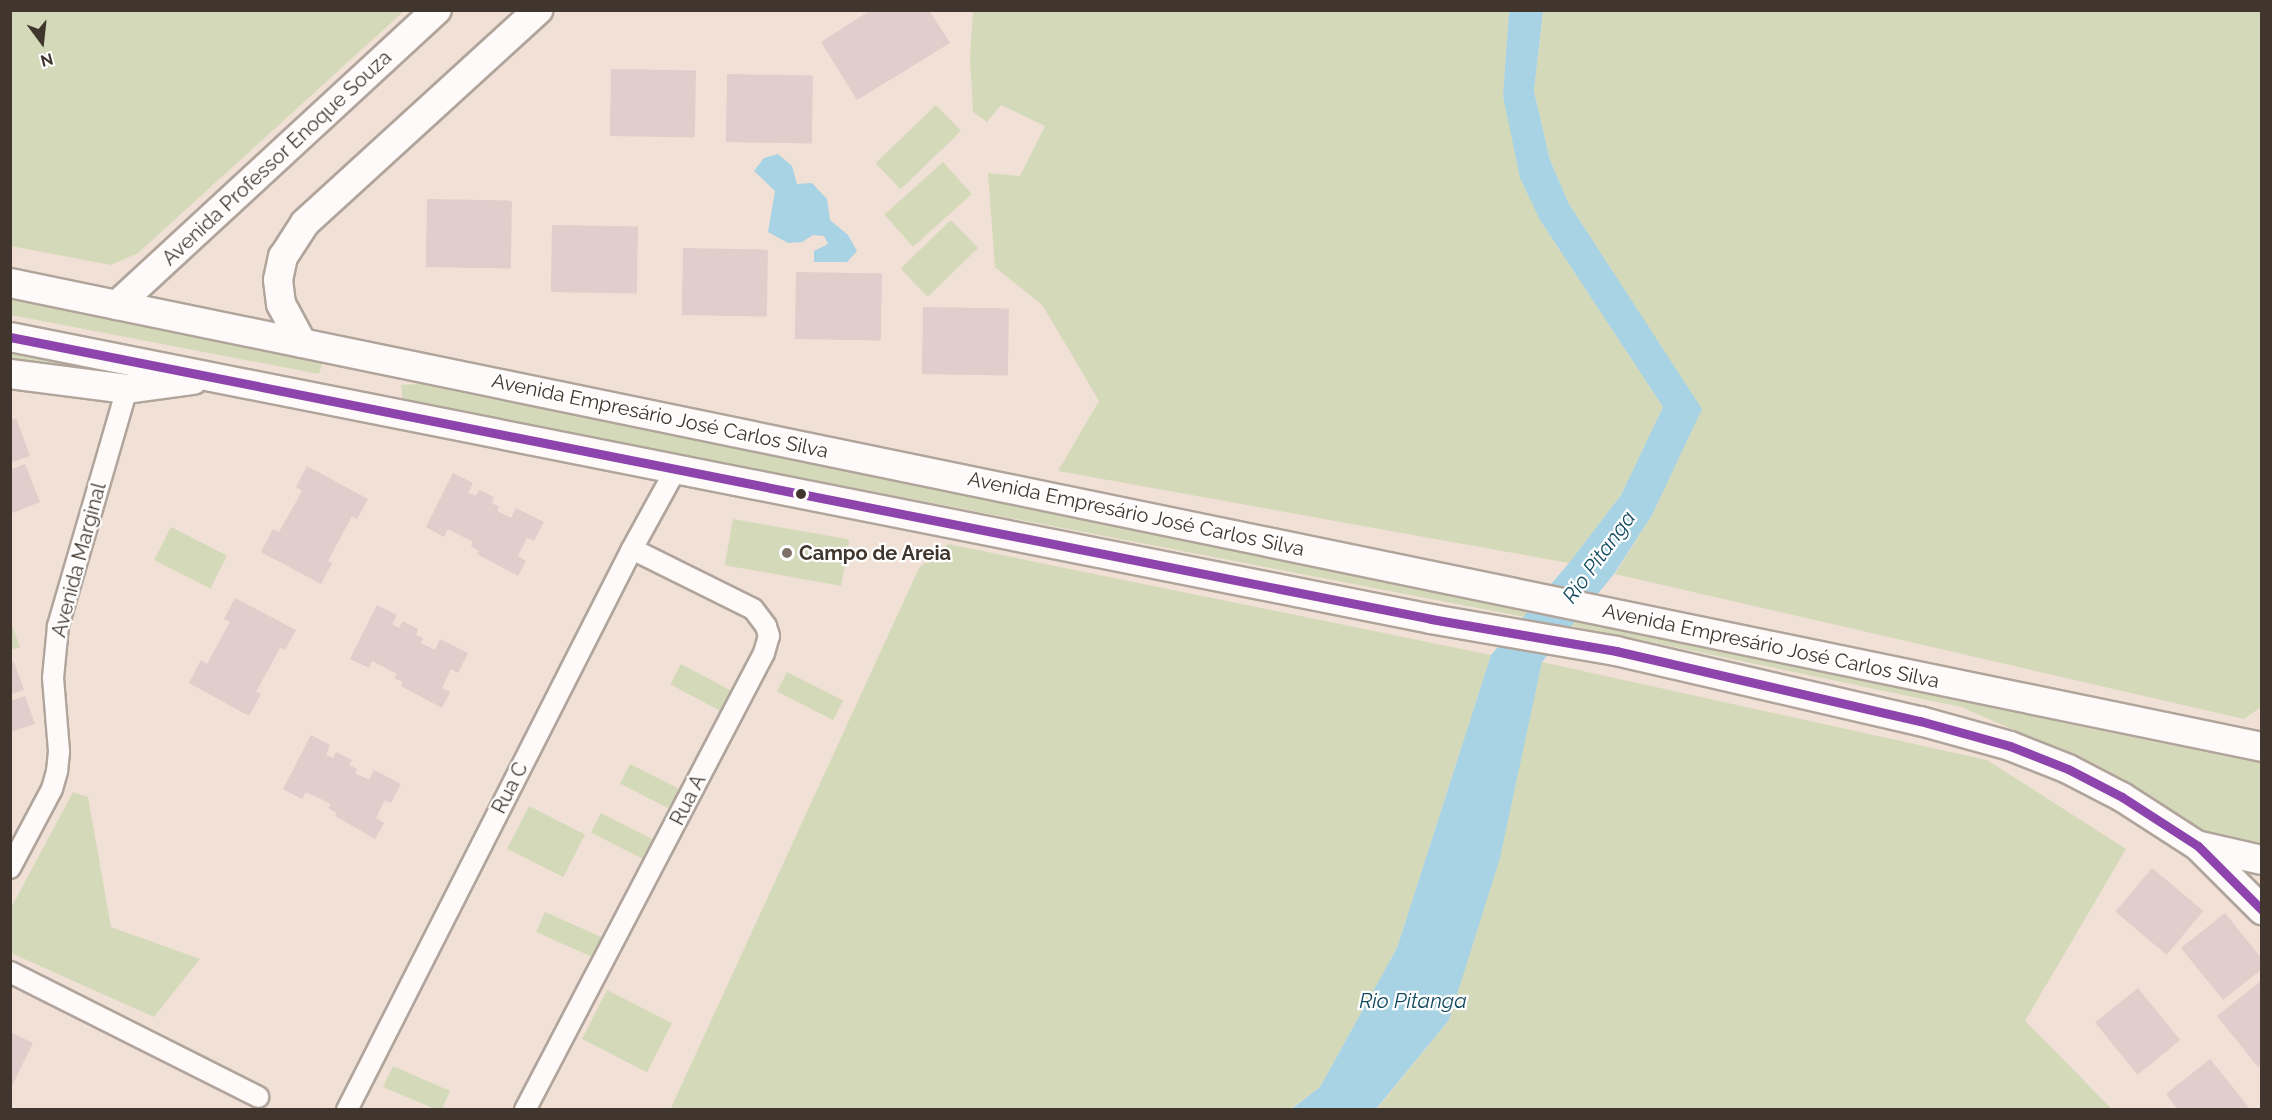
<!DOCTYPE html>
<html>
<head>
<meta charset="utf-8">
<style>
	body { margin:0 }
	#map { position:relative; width:2272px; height:1120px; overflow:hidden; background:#f0e0d5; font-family:Raleway,sans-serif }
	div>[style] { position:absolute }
	.green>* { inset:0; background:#d4dab9; transform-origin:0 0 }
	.water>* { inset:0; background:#a8d3e4 }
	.building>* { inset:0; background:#e1cdcc; transform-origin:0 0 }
	.roads { filter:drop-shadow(2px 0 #b0a49b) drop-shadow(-2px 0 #b0a49b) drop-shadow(0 2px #b0a49b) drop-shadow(0 -2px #b0a49b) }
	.street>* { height:20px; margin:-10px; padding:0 10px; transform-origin:10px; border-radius:10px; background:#fdfaf9 }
	.secondary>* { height:28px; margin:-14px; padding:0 14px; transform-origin:14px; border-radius:14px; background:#fdfaf9 }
	.bus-1>* { height:9px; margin:-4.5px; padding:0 4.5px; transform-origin:4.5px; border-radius:4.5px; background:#8e44ad }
	.dots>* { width:16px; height:16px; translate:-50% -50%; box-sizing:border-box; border:3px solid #fff; border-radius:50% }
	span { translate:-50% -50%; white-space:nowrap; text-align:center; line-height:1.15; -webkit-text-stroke:4.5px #fff; paint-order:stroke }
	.street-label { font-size:20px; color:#41362d }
	.poi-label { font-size:20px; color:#41362d; font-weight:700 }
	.left { translate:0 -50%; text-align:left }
	.water-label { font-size:21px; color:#134b60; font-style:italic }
	.frame { position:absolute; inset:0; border:12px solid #41362d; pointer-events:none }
	.north { position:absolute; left:12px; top:12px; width:60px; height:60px; -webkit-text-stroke:4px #fff; paint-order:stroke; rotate:165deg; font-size:16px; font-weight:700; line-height:24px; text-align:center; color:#41362d }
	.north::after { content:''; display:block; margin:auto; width:21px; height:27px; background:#41362d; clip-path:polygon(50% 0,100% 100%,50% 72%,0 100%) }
</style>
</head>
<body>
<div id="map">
	<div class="green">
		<div style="clip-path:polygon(10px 11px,11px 10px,404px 11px,138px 253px,111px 265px,11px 246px)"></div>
		<div style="clip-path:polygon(973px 11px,1509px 11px,1503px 96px,1540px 220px,1663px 407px,1621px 495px,1569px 563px,1058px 471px,1099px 401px,1043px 306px,995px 267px,988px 173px,1020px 176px,1045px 126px,1001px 105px,987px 122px,973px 112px,970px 58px)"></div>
		<div style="clip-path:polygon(1543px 11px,2261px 11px,2261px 707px,2244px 719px,1615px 574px,1652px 515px,1701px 409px,1569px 204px,1550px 160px,1534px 91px)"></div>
		<div style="left:936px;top:105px;width:36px;height:84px;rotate:46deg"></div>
		<div style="left:943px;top:162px;width:43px;height:79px;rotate:48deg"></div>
		<div style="left:951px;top:220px;width:39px;height:70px;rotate:46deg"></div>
		<div style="clip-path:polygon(10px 296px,323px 362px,319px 374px,11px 315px)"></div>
		<div style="clip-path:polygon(10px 348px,93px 364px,51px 370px,11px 363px)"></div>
		<div style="clip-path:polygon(419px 384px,1606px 624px,2087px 728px,2261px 763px,2261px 877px,2230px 845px,2077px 757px,1961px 707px,1603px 632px,403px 401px,401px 385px)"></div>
		<div style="left:733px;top:519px;width:118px;height:47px;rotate:10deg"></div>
		<div style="left:171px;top:527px;width:63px;height:37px;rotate:27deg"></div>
		<div style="clip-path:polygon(948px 544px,1491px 655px,1397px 948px,1320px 1087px,1290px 1109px,670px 1110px,919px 568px)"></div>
		<div style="clip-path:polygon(10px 620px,20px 647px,11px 650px,10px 650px)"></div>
		<div style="clip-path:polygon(1542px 662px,1987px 760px,2126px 849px,2025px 1021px,2112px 1109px,1376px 1110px,1449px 1020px)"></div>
		<div style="left:681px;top:664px;width:62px;height:23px;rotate:28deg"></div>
		<div style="left:787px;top:672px;width:63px;height:22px;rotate:27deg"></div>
		<div style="left:630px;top:764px;width:63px;height:22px;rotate:27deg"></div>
		<div style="clip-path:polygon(73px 792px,88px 797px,111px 927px,200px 959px,154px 1017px,11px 953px,11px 908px)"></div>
		<div style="left:529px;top:806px;width:63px;height:48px;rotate:27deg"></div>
		<div style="left:601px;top:813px;width:63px;height:22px;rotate:27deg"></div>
		<div style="left:545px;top:912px;width:62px;height:22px;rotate:24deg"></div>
		<div style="left:607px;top:990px;width:73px;height:55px;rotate:27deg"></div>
		<div style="clip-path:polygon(393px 1066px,450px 1091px,442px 1109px,435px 1109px,383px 1087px)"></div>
	</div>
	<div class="water">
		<div style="clip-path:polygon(1509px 11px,1543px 11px,1534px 91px,1550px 160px,1569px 204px,1702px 409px,1652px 515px,1614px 574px,1542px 662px,1500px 858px,1449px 1020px,1376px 1109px,1290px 1110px,1320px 1087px,1397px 948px,1491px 655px,1569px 563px,1621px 495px,1663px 407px,1540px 220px,1520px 178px,1503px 96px)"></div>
		<div style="clip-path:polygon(778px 154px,792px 166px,797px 184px,812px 183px,827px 199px,830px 220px,848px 235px,857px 251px,847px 262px,814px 262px,814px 251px,828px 244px,824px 236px,813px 235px,802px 242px,788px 243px,768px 232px,775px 191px,754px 171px,764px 158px)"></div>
	</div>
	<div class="building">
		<div style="clip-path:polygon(871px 10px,929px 10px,950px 43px,857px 100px,821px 42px)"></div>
		<div style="left:611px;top:69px;width:85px;height:67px;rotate:1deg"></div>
		<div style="left:727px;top:74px;width:86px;height:68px;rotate:1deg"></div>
		<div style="left:427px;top:199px;width:85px;height:68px;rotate:1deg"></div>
		<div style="left:552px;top:225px;width:86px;height:67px;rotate:1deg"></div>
		<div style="left:683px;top:248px;width:85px;height:67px;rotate:1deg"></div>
		<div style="left:796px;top:272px;width:86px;height:67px;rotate:1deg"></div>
		<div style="left:923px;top:307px;width:86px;height:67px;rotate:1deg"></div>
		<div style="clip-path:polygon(16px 418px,30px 456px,10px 463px,10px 420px)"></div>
		<div style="clip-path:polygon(25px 464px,40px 502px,10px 514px,10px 470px)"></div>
		<div style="clip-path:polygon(307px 466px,368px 499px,357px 519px,352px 516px,328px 561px,332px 563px,321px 584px,261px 552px,273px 529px,279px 532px,302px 491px,296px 487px)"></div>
		<div style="clip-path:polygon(453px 473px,473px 483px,468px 493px,476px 496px,479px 490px,494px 497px,492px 503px,499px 507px,497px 511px,511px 518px,516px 508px,544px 522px,534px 541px,527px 538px,518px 556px,526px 561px,518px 576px,477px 554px,479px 551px,471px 546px,473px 542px,448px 529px,444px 537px,426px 527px)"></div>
		<div style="clip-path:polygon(235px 598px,296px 630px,285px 650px,280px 648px,256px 692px,261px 694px,249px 716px,189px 683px,201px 660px,207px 664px,230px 622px,224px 619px)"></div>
		<div style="clip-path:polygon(377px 605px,397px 615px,392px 624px,399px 628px,403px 621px,418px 629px,416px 635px,423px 638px,421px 643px,435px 650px,440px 639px,468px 653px,458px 673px,451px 669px,442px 688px,450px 692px,442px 708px,401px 686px,403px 682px,394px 678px,397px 674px,372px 661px,369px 668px,350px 659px)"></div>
		<div style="clip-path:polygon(14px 662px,24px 690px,10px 695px,10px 663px)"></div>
		<div style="clip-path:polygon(25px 696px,35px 724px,10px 732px,10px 701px)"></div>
		<div style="clip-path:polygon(311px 735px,330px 745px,326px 755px,333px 758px,336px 752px,352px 760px,349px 765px,357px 769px,355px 773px,369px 780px,374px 770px,401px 784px,391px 803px,385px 800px,376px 818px,384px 823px,375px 839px,335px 816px,337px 813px,328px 808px,331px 804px,306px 792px,302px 799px,283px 789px)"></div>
		<div style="left:2152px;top:868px;width:67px;height:57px;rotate:40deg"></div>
		<div style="clip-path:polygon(2225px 913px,2262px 959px,2262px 969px,2223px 1000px,2181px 948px)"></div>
		<div style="clip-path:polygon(2262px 980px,2262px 1065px,2258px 1067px,2217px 1016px)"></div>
		<div style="left:2138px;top:988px;width:67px;height:55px;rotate:51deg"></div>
		<div style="clip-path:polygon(10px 1032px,33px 1043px,10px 1090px)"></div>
		<div style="clip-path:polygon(2210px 1059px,2251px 1110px,2178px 1110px,2166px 1094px)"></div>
	</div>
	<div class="roads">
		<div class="street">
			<div style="left:10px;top:868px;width:89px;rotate:-62deg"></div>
			<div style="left:52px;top:789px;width:19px;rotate:-74deg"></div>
			<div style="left:57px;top:771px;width:20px;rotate:-84deg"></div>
			<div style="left:59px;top:751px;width:73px;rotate:-94.7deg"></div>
			<div style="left:53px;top:678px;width:52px;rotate:-84.5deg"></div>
			<div style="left:58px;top:626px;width:247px;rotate:-73.8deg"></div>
			<div style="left:10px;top:972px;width:278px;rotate:26.7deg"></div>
			<div style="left:347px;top:1110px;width:629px;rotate:-63.07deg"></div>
			<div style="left:632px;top:549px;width:91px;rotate:-61.2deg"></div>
			<div style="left:525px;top:1110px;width:516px;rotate:-62.39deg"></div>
			<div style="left:764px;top:653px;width:18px;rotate:-74deg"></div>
			<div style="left:769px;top:636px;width:10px;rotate:-107deg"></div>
			<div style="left:766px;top:626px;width:21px;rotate:-127deg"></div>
			<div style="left:753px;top:609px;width:135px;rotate:-153.6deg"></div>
		</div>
		<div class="secondary">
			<div style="left:10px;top:283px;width:2299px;rotate:11.64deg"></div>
			<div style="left:117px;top:305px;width:435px;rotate:-42.7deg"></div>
			<div style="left:10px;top:337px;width:1449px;rotate:11.22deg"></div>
			<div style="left:1431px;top:619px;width:188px;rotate:9.8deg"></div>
			<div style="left:1616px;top:651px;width:312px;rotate:13deg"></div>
			<div style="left:1920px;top:721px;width:93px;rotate:15.5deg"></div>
			<div style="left:2010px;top:746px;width:62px;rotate:21.6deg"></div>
			<div style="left:2068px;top:769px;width:61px;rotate:27.4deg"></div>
			<div style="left:2122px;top:797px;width:90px;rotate:32.8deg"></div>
			<div style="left:2198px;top:846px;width:91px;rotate:45deg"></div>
			<div style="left:302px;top:343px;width:44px;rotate:-118.3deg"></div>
			<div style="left:281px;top:304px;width:24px;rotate:-97deg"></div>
			<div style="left:278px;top:280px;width:24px;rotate:-78deg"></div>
			<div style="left:283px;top:257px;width:40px;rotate:-57.1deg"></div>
			<div style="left:305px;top:223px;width:316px;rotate:-42.4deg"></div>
			<div style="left:10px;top:374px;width:118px;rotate:7.3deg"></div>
			<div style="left:127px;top:389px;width:67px;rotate:-7.8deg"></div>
			<div style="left:2200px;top:846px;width:64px;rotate:12.7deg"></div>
		</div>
	</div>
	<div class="bus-1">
		<div style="left:10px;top:337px;width:1449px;rotate:11.22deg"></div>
		<div style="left:1431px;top:619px;width:188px;rotate:9.8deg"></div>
		<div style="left:1616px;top:651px;width:312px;rotate:13deg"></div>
		<div style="left:1920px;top:721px;width:93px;rotate:15.5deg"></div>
		<div style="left:2010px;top:746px;width:62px;rotate:21.6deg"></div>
		<div style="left:2068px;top:769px;width:61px;rotate:27.4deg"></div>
		<div style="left:2122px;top:797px;width:90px;rotate:32.8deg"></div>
		<div style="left:2198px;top:846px;width:91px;rotate:45deg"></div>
	</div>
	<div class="dots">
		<div style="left:801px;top:494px;background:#41362d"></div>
		<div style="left:787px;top:553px;background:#7e7268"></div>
	</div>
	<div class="street-label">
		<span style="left:277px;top:158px;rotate:-43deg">Avenida Professor Enoque Souza</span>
		<span style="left:660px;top:416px;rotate:12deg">Avenida Empresário José Carlos Silva</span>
		<span style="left:1136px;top:514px;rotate:12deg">Avenida Empresário José Carlos Silva</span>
		<span style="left:79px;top:560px;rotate:-75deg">Avenida Marginal</span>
		<span style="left:1771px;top:646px;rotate:12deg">Avenida Empresário José Carlos Silva</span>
		<span style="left:510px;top:788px;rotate:-63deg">Rua C</span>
		<span style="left:688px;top:800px;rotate:-63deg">Rua A</span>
	</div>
	<div class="poi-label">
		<span class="left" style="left:799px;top:553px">Campo de Areia</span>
	</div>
	<div class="water-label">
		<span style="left:1599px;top:557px;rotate:-54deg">Rio Pitanga</span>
		<span style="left:1413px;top:1001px">Rio Pitanga</span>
	</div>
	<div class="frame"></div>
	<div class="north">N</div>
</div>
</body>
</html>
